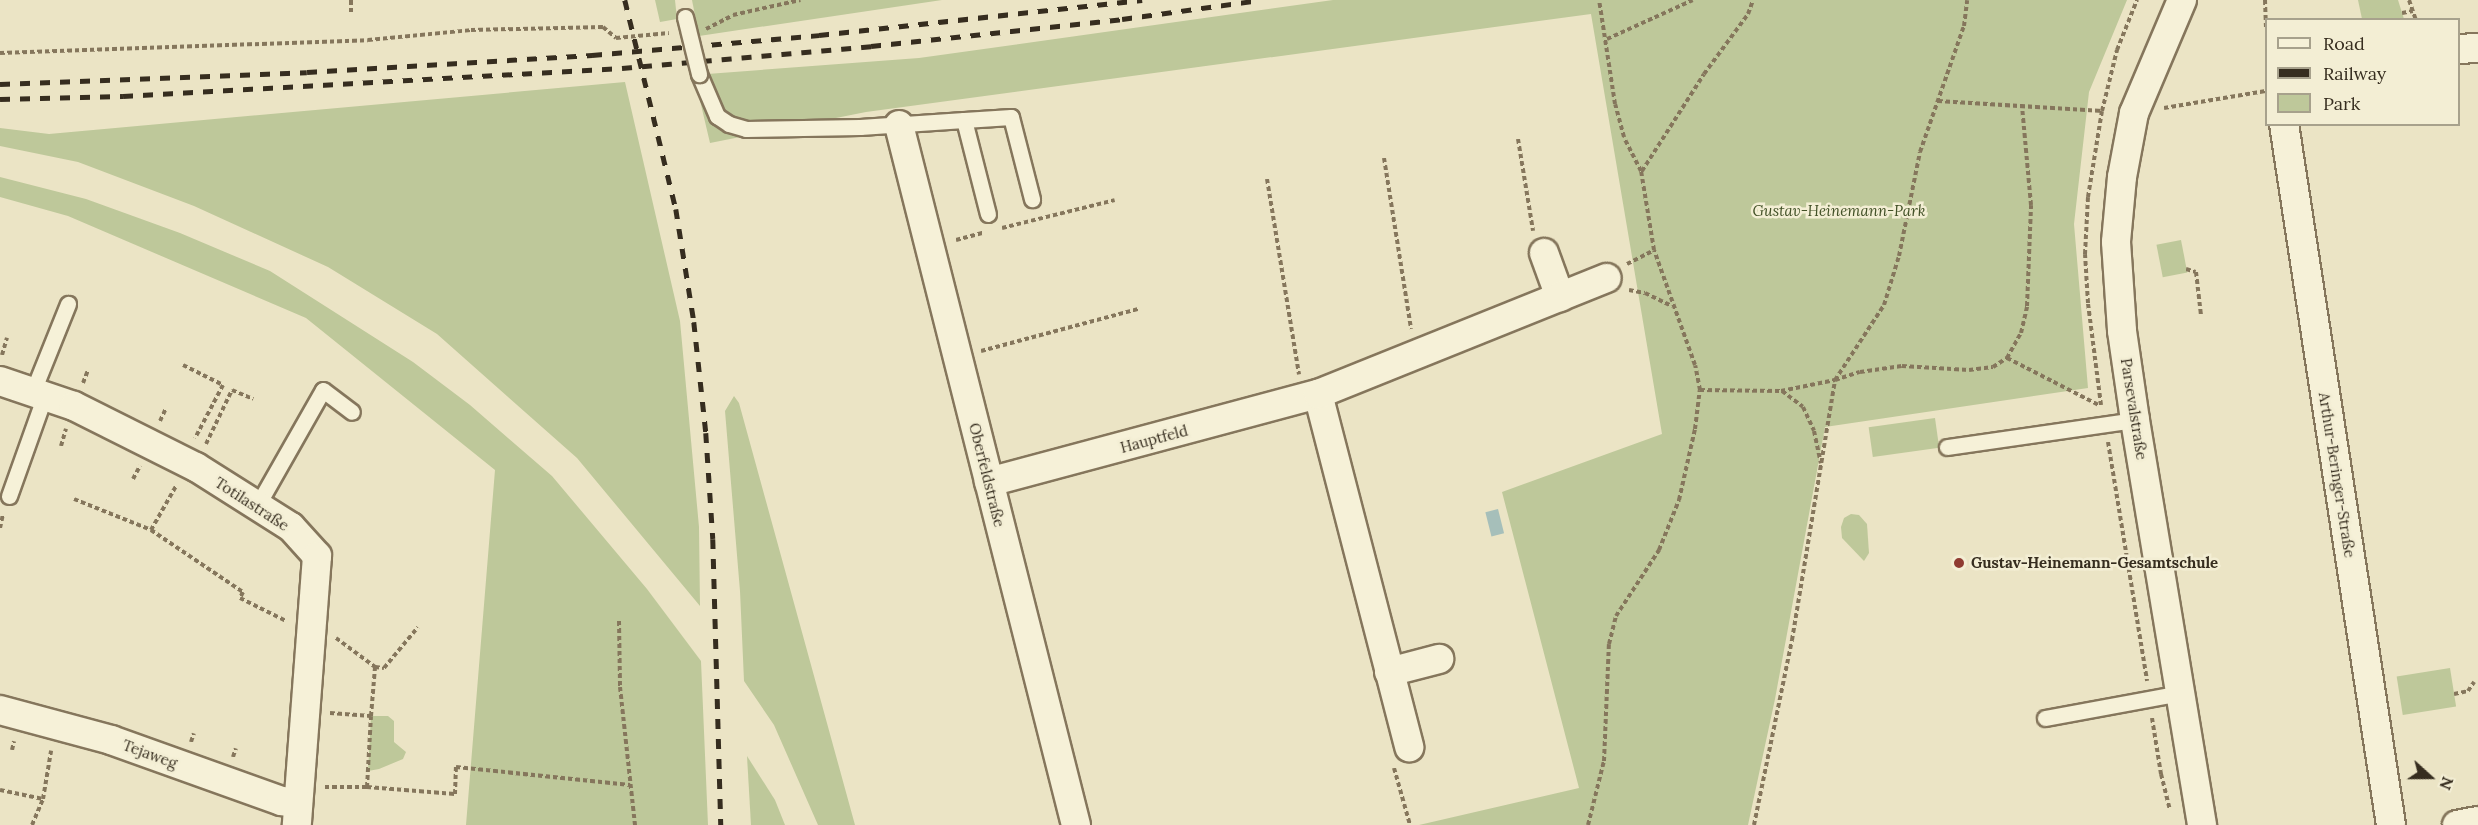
<!DOCTYPE html>
<html>
<head>
<meta charset="utf-8">
<style>
	body { margin:0 }
	#map { position:relative; width:2478px; height:825px; overflow:hidden; background:#ebe4c5; font-family:Lora,serif }
	div>[style] { position:absolute }
	.green>* { inset:0; background:#bec89a; transform-origin:0 0 }
	.water>* { inset:0; background:#a6bfba; transform-origin:0 0 }
	.path>* { height:4px; margin-top:-2px; transform-origin:0; background:repeating-linear-gradient(90deg,#85765c 0 4.5px,transparent 0 7.5px) }
	.roads { filter:drop-shadow(2px 0 #85765c) drop-shadow(-2px 0 #85765c) drop-shadow(0 2px #85765c) drop-shadow(0 -2px #85765c) }
	.lane>* { height:15px; margin:-7.5px; padding:0 7.5px; transform-origin:7.5px; border-radius:7.5px; background:#f6f1d8 }
	.street>* { height:28px; margin:-14px; padding:0 14px; transform-origin:14px; border-radius:14px; background:#f6f1d8 }
	.rail>* { height:4.5px; margin-top:-2.25px; transform-origin:0; background:repeating-linear-gradient(90deg,#362d1f 0 10px,transparent 0 20px) }
	.bridges { filter:drop-shadow(2px 0 #85765c) drop-shadow(-2px 0 #85765c) drop-shadow(0 2px #85765c) drop-shadow(0 -2px #85765c) }
	.lane-bridge>* { height:15px; margin:-7.5px; padding:0 7.5px; transform-origin:7.5px; border-radius:7.5px; background:#f6f1d8 }
	.dots>* { width:16px; height:16px; translate:-50% -50%; box-sizing:border-box; border:3px solid #f3eed4; border-radius:50% }
	span { translate:-50% -50%; white-space:nowrap; text-align:center; line-height:1.15; -webkit-text-stroke:5px #f3eed4; paint-order:stroke }
	.park-label { font-size:15px; color:#425127; font-style:italic }
	.street-label { font-size:15px; color:#362d1f }
	.poi-label { font-size:15px; color:#362d1f; font-weight:700 }
	.left { translate:0 -50%; text-align:left }
	.legend { position:absolute; left:2265px; top:18px; width:195px; height:108px; box-sizing:border-box; background:#f3eed4; border:2px solid #a7a18c; margin:0; padding:8px 10px; list-style:none; font-size:18px; color:#362d1f }
	.legend li { display:flex; align-items:center; gap:12px; height:30px }
	.legend b { width:30px; border:2px solid #a7a18c }
	.north { position:absolute; left:2400px; top:747px; width:60px; height:60px; -webkit-text-stroke:4px #f3eed4; paint-order:stroke; rotate:111deg; font-size:16px; font-weight:700; line-height:24px; text-align:center; color:#362d1f }
	.north::after { content:''; display:block; margin:auto; width:21px; height:27px; background:#362d1f; clip-path:polygon(50% 0,100% 100%,50% 72%,0 100%) }
</style>
</head>
<body>
<div id="map">
	<div class="green">
		<div style="clip-path:polygon(655px 0,675px 0,677px 19px,660px 22px)"></div>
		<div style="clip-path:polygon(692px 0,942px 0,699px 36px)"></div>
		<div style="clip-path:polygon(1333px 0,2127px 0,2089px 92px,2074px 224px,2088px 388px,1825px 427px,1775px 699px,1748px 825px,1419px 825px,1579px 788px,1502px 492px,1662px 434px,1591px 14px,866px 112px,710px 143px,694px 75px,919px 58px)"></div>
		<div style="clip-path:polygon(2358px 0,2398px 0,2404px 19px,2362px 19px)"></div>
		<div style="clip-path:polygon(625px 82px,680px 321px,699px 527px,700px 606px,577px 458px,437px 334px,328px 267px,194px 206px,78px 162px,0 146px,0 128px,49px 134px)"></div>
		<div style="clip-path:polygon(0 177px,86px 199px,180px 233px,270px 271px,413px 362px,470px 405px,552px 476px,647px 589px,701px 661px,708px 825px,466px 825px,495px 470px,306px 318px,68px 216px,0 197px)"></div>
		<div style="left:2181px;top:240px;width:33px;height:25px;rotate:79deg"></div>
		<div style="clip-path:polygon(734px 396px,739px 403px,855px 825px,818px 825px,774px 725px,744px 681px,740px 591px,725px 411px)"></div>
		<div style="left:1935px;top:418px;width:30px;height:67px;rotate:82deg"></div>
		<div style="clip-path:polygon(1851px 514px,1859px 515px,1867px 524px,1869px 553px,1864px 561px,1842px 538px,1841px 527px,1844px 518px)"></div>
		<div style="left:2450px;top:668px;width:39px;height:54px;rotate:81deg"></div>
		<div style="clip-path:polygon(371px 716px,388px 716px,394px 721px,394px 742px,406px 752px,403px 759px,379px 769px,368px 771px)"></div>
		<div style="clip-path:polygon(747px 756px,775px 800px,785px 825px,751px 825px)"></div>
	</div>
	<div class="water">
		<div style="left:1498px;top:509px;width:25px;height:13px;rotate:76deg"></div>
	</div>
	<div class="path">
		<div style="left:2265px;top:0;width:30px;rotate:88deg"></div>
		<div style="left:2409px;top:0;width:21px;rotate:71deg"></div>
		<div style="left:351px;top:12px;width:12px;rotate:-90deg"></div>
		<div style="left:2402px;top:13px;width:11px;rotate:-10deg"></div>
		<div style="left:706px;top:29px;width:30px;rotate:-27deg"></div>
		<div style="left:733px;top:15px;width:69px;rotate:-12.6deg"></div>
		<div style="left:1607px;top:39px;width:94px;rotate:-24.4deg"></div>
		<div style="left:0;top:53px;width:368px;rotate:-2deg"></div>
		<div style="left:368px;top:40px;width:103px;rotate:-5.5deg"></div>
		<div style="left:471px;top:30px;width:132px;rotate:-1.3deg"></div>
		<div style="left:603px;top:27px;width:17px;rotate:40deg"></div>
		<div style="left:616px;top:38px;width:53px;rotate:-5.4deg"></div>
		<div style="left:1938px;top:101px;width:165px;rotate:3.5deg"></div>
		<div style="left:2164px;top:108px;width:103px;rotate:-9.5deg"></div>
		<div style="left:1518px;top:139px;width:93px;rotate:80.7deg"></div>
		<div style="left:1384px;top:158px;width:173px;rotate:81deg"></div>
		<div style="left:1642px;top:171px;width:115px;rotate:-57.4deg"></div>
		<div style="left:1704px;top:74px;width:74px;rotate:-53.7deg"></div>
		<div style="left:1748px;top:14px;width:15px;rotate:-70deg"></div>
		<div style="left:1267px;top:179px;width:198px;rotate:80.7deg"></div>
		<div style="left:1002px;top:228px;width:116px;rotate:-13.9deg"></div>
		<div style="left:956px;top:240px;width:28px;rotate:-15deg"></div>
		<div style="left:1627px;top:264px;width:30px;rotate:-27deg"></div>
		<div style="left:2186px;top:269px;width:10px;rotate:17deg"></div>
		<div style="left:2196px;top:272px;width:43px;rotate:83.4deg"></div>
		<div style="left:1629px;top:290px;width:16px;rotate:11deg"></div>
		<div style="left:1645px;top:293px;width:30px;rotate:26deg"></div>
		<div style="left:981px;top:351px;width:163px;rotate:-15deg"></div>
		<div style="left:2px;top:355px;width:18px;rotate:-74deg"></div>
		<div style="left:2007px;top:358px;width:29px;rotate:-61deg"></div>
		<div style="left:2021px;top:333px;width:28px;rotate:-77deg"></div>
		<div style="left:2027px;top:306px;width:101px;rotate:-87.7deg"></div>
		<div style="left:2031px;top:205px;width:99px;rotate:-95.2deg"></div>
		<div style="left:183px;top:365px;width:45px;rotate:26.6deg"></div>
		<div style="left:223px;top:385px;width:60px;rotate:117.8deg"></div>
		<div style="left:83px;top:383px;width:14px;rotate:-69deg"></div>
		<div style="left:1700px;top:390px;width:81px;rotate:0.7deg"></div>
		<div style="left:1781px;top:391px;width:55px;rotate:-11.5deg"></div>
		<div style="left:1835px;top:380px;width:26px;rotate:-18deg"></div>
		<div style="left:1860px;top:372px;width:42px;rotate:-8.1deg"></div>
		<div style="left:1902px;top:366px;width:67px;rotate:3.4deg"></div>
		<div style="left:1969px;top:370px;width:24px;rotate:-7deg"></div>
		<div style="left:1993px;top:367px;width:17px;rotate:-33deg"></div>
		<div style="left:2007px;top:358px;width:103px;rotate:27.1deg"></div>
		<div style="left:1782px;top:391px;width:26px;rotate:37deg"></div>
		<div style="left:1803px;top:407px;width:26px;rotate:65deg"></div>
		<div style="left:1814px;top:431px;width:33px;rotate:78deg"></div>
		<div style="left:2101px;top:405px;width:103px;rotate:-97.3deg"></div>
		<div style="left:2088px;top:303px;width:49px;rotate:-93.5deg"></div>
		<div style="left:2085px;top:254px;width:57px;rotate:-87deg"></div>
		<div style="left:2088px;top:197px;width:87px;rotate:-80.8deg"></div>
		<div style="left:2102px;top:111px;width:63px;rotate:-76.2deg"></div>
		<div style="left:2117px;top:50px;width:54px;rotate:-68.2deg"></div>
		<div style="left:160px;top:421px;width:14px;rotate:-65deg"></div>
		<div style="left:2108px;top:442px;width:242px;rotate:80.7deg"></div>
		<div style="left:206px;top:444px;width:60px;rotate:-64.3deg"></div>
		<div style="left:232px;top:390px;width:23px;rotate:23deg"></div>
		<div style="left:61px;top:446px;width:18px;rotate:-74deg"></div>
		<div style="left:133px;top:479px;width:15px;rotate:-62deg"></div>
		<div style="left:74px;top:499px;width:83px;rotate:21.9deg"></div>
		<div style="left:151px;top:530px;width:111px;rotate:34deg"></div>
		<div style="left:243px;top:592px;width:7px;rotate:117deg"></div>
		<div style="left:240px;top:598px;width:51px;rotate:26.6deg"></div>
		<div style="left:0;top:528px;width:14px;rotate:-78deg"></div>
		<div style="left:151px;top:530px;width:51px;rotate:-60.4deg"></div>
		<div style="left:619px;top:621px;width:66px;rotate:89.1deg"></div>
		<div style="left:620px;top:687px;width:139px;rotate:83.8deg"></div>
		<div style="left:336px;top:638px;width:49px;rotate:36.6deg"></div>
		<div style="left:375px;top:667px;width:9px;rotate:6deg"></div>
		<div style="left:384px;top:668px;width:53px;rotate:-50.3deg"></div>
		<div style="left:2454px;top:694px;width:14px;rotate:-12deg"></div>
		<div style="left:2468px;top:691px;width:11px;rotate:-56deg"></div>
		<div style="left:330px;top:713px;width:41px;rotate:4.2deg"></div>
		<div style="left:371px;top:716px;width:49px;rotate:-85.3deg"></div>
		<div style="left:2152px;top:718px;width:57px;rotate:80.9deg"></div>
		<div style="left:2161px;top:774px;width:37px;rotate:76deg"></div>
		<div style="left:191px;top:742px;width:9px;rotate:-72deg"></div>
		<div style="left:12px;top:750px;width:9px;rotate:-77deg"></div>
		<div style="left:233px;top:757px;width:9px;rotate:-72deg"></div>
		<div style="left:1394px;top:768px;width:59px;rotate:74.3deg"></div>
		<div style="left:325px;top:787px;width:42px"></div>
		<div style="left:367px;top:787px;width:71px;rotate:-86.8deg"></div>
		<div style="left:367px;top:787px;width:88px;rotate:4.5deg"></div>
		<div style="left:455px;top:794px;width:27px;rotate:-88deg"></div>
		<div style="left:456px;top:767px;width:175px;rotate:5.9deg"></div>
		<div style="left:0;top:790px;width:44px;rotate:11.8deg"></div>
		<div style="left:32px;top:825px;width:28px;rotate:-67deg"></div>
		<div style="left:43px;top:799px;width:49px;rotate:-80.5deg"></div>
		<div style="left:1588px;top:825px;width:66px;rotate:-76deg"></div>
		<div style="left:1604px;top:761px;width:117px;rotate:-87.6deg"></div>
		<div style="left:1609px;top:644px;width:29px;rotate:-76deg"></div>
		<div style="left:1616px;top:616px;width:79px;rotate:-56.9deg"></div>
		<div style="left:1659px;top:550px;width:54px;rotate:-68.2deg"></div>
		<div style="left:1679px;top:500px;width:73px;rotate:-77.3deg"></div>
		<div style="left:1695px;top:429px;width:39px;rotate:-83deg"></div>
		<div style="left:1700px;top:390px;width:25px;rotate:-101deg"></div>
		<div style="left:1695px;top:365px;width:122px;rotate:-109.6deg"></div>
		<div style="left:1654px;top:250px;width:80px;rotate:-99.3deg"></div>
		<div style="left:1641px;top:171px;width:38px;rotate:-117deg"></div>
		<div style="left:1624px;top:137px;width:34px;rotate:-105deg"></div>
		<div style="left:1615px;top:104px;width:105px;rotate:-98.7deg"></div>
		<div style="left:1754px;top:825px;width:189px;rotate:-78.4deg"></div>
		<div style="left:1792px;top:640px;width:264px;rotate:-80.6deg"></div>
		<div style="left:1835px;top:380px;width:90px;rotate:-56.8deg"></div>
		<div style="left:1884px;top:305px;width:51px;rotate:-73deg"></div>
		<div style="left:1899px;top:256px;width:106px;rotate:-78.6deg"></div>
		<div style="left:1920px;top:152px;width:133px;rotate:-70.8deg"></div>
		<div style="left:1964px;top:26px;width:26px;rotate:-83deg"></div>
	</div>
	<div class="roads">
		<div class="lane">
			<div style="left:699px;top:74px;width:46px;rotate:66.8deg"></div>
			<div style="left:717px;top:116px;width:14px;rotate:34deg"></div>
			<div style="left:729px;top:124px;width:18px;rotate:16deg"></div>
			<div style="left:746px;top:129px;width:114px;rotate:-1deg"></div>
			<div style="left:860px;top:127px;width:104px;rotate:-3.9deg"></div>
			<div style="left:964px;top:120px;width:97px;rotate:75.7deg"></div>
			<div style="left:964px;top:120px;width:47px;rotate:-3.7deg"></div>
			<div style="left:1011px;top:117px;width:85px;rotate:75.6deg"></div>
			<div style="left:33px;top:391px;width:94px;rotate:-68.1deg"></div>
			<div style="left:1947px;top:447px;width:190px;rotate:-8.2deg"></div>
			<div style="left:9px;top:496px;width:107px;rotate:-70.4deg"></div>
			<div style="left:257px;top:506px;width:133px;rotate:-60.4deg"></div>
			<div style="left:323px;top:390px;width:36px;rotate:37deg"></div>
			<div style="left:2045px;top:718px;width:138px;rotate:-10.4deg"></div>
		</div>
		<div class="street">
			<div style="left:2182px;top:0;width:123px;rotate:113deg"></div>
			<div style="left:2134px;top:113px;width:65px;rotate:100.6deg"></div>
			<div style="left:2122px;top:177px;width:65px;rotate:95.3deg"></div>
			<div style="left:2116px;top:242px;width:89px;rotate:86.1deg"></div>
			<div style="left:2122px;top:331px;width:90px;rotate:81.7deg"></div>
			<div style="left:2135px;top:420px;width:411px;rotate:80.6deg"></div>
			<div style="left:2458px;top:49px;width:20px;rotate:-3deg"></div>
			<div style="left:2284px;top:124px;width:709px;rotate:81.32deg"></div>
			<div style="left:899px;top:125px;width:722px;rotate:75.81deg"></div>
			<div style="left:1544px;top:253px;width:47px;rotate:70deg"></div>
			<div style="left:0;top:381px;width:78px;rotate:18.7deg"></div>
			<div style="left:74px;top:406px;width:136px;rotate:26.6deg"></div>
			<div style="left:196px;top:467px;width:112px;rotate:32.3deg"></div>
			<div style="left:291px;top:527px;width:39px;rotate:48deg"></div>
			<div style="left:317px;top:556px;width:270px;rotate:94.3deg"></div>
			<div style="left:1318px;top:394px;width:365px;rotate:75.5deg"></div>
			<div style="left:989px;top:482px;width:341px;rotate:-15deg"></div>
			<div style="left:1318px;top:394px;width:311px;rotate:-21.9deg"></div>
			<div style="left:1389px;top:672px;width:52px;rotate:-14.6deg"></div>
			<div style="left:0;top:710px;width:115px;rotate:15.1deg"></div>
			<div style="left:111px;top:740px;width:181px;rotate:19.7deg"></div>
			<div style="left:281px;top:801px;width:17px;rotate:7deg"></div>
			<div style="left:2457px;top:825px;width:21px;rotate:-11deg"></div>
		</div>
	</div>
	<div class="rail">
		<div style="left:625px;top:0;width:215px;rotate:76.3deg"></div>
		<div style="left:676px;top:209px;width:114px;rotate:80.9deg"></div>
		<div style="left:694px;top:322px;width:112px;rotate:83.8deg"></div>
		<div style="left:706px;top:433px;width:106px;rotate:86.2deg"></div>
		<div style="left:713px;top:539px;width:286px;rotate:88.4deg"></div>
		<div style="left:0;top:84px;width:307px;rotate:-2.2deg"></div>
		<div style="left:307px;top:72px;width:286px;rotate:-3.4deg"></div>
		<div style="left:592px;top:55px;width:228px;rotate:-5deg"></div>
		<div style="left:819px;top:35px;width:325px;rotate:-6.2deg"></div>
		<div style="left:0;top:99px;width:123px;rotate:-1.4deg"></div>
		<div style="left:123px;top:96px;width:500px;rotate:-3.2deg"></div>
		<div style="left:622px;top:68px;width:250px;rotate:-5deg"></div>
		<div style="left:871px;top:46px;width:252px;rotate:-6.1deg"></div>
		<div style="left:1122px;top:19px;width:139px;rotate:-7.8deg"></div>
	</div>
	<div class="bridges">
		<div class="lane-bridge">
			<div style="left:685px;top:17px;width:59px;rotate:76.2deg"></div>
		</div>
	</div>
	<div class="dots">
		<div style="left:1959px;top:563px;background:#8f3b31"></div>
	</div>
	<div class="park-label">
		<span style="left:1839px;top:211px">Gustav-Heinemann-Park</span>
	</div>
	<div class="street-label">
		<span style="left:2134px;top:409px;rotate:81deg">Parsevalstraße</span>
		<span style="left:1154px;top:439px;rotate:-15deg">Hauptfeld</span>
		<span style="left:987px;top:475px;rotate:76deg">Oberfeldstraße</span>
		<span style="left:2337px;top:475px;rotate:81deg">Arthur-Beringer-Straße</span>
		<span style="left:252px;top:504px;rotate:33deg">Totilastraße</span>
		<span style="left:150px;top:754px;rotate:20deg">Tejaweg</span>
	</div>
	<div class="poi-label">
		<span class="left" style="left:1971px;top:563px">Gustav-Heinemann-Gesamtschule</span>
	</div>
	<ul class="legend">
	<li><b style="height:8px;background:#f6f1d8"></b>Road</li>
	<li><b style="height:8px;background:#362d1f"></b>Railway</li>
	<li><b style="height:16px;background:#bec89a"></b>Park</li>
	</ul>
	<div class="north">N</div>
</div>
</body>
</html>
